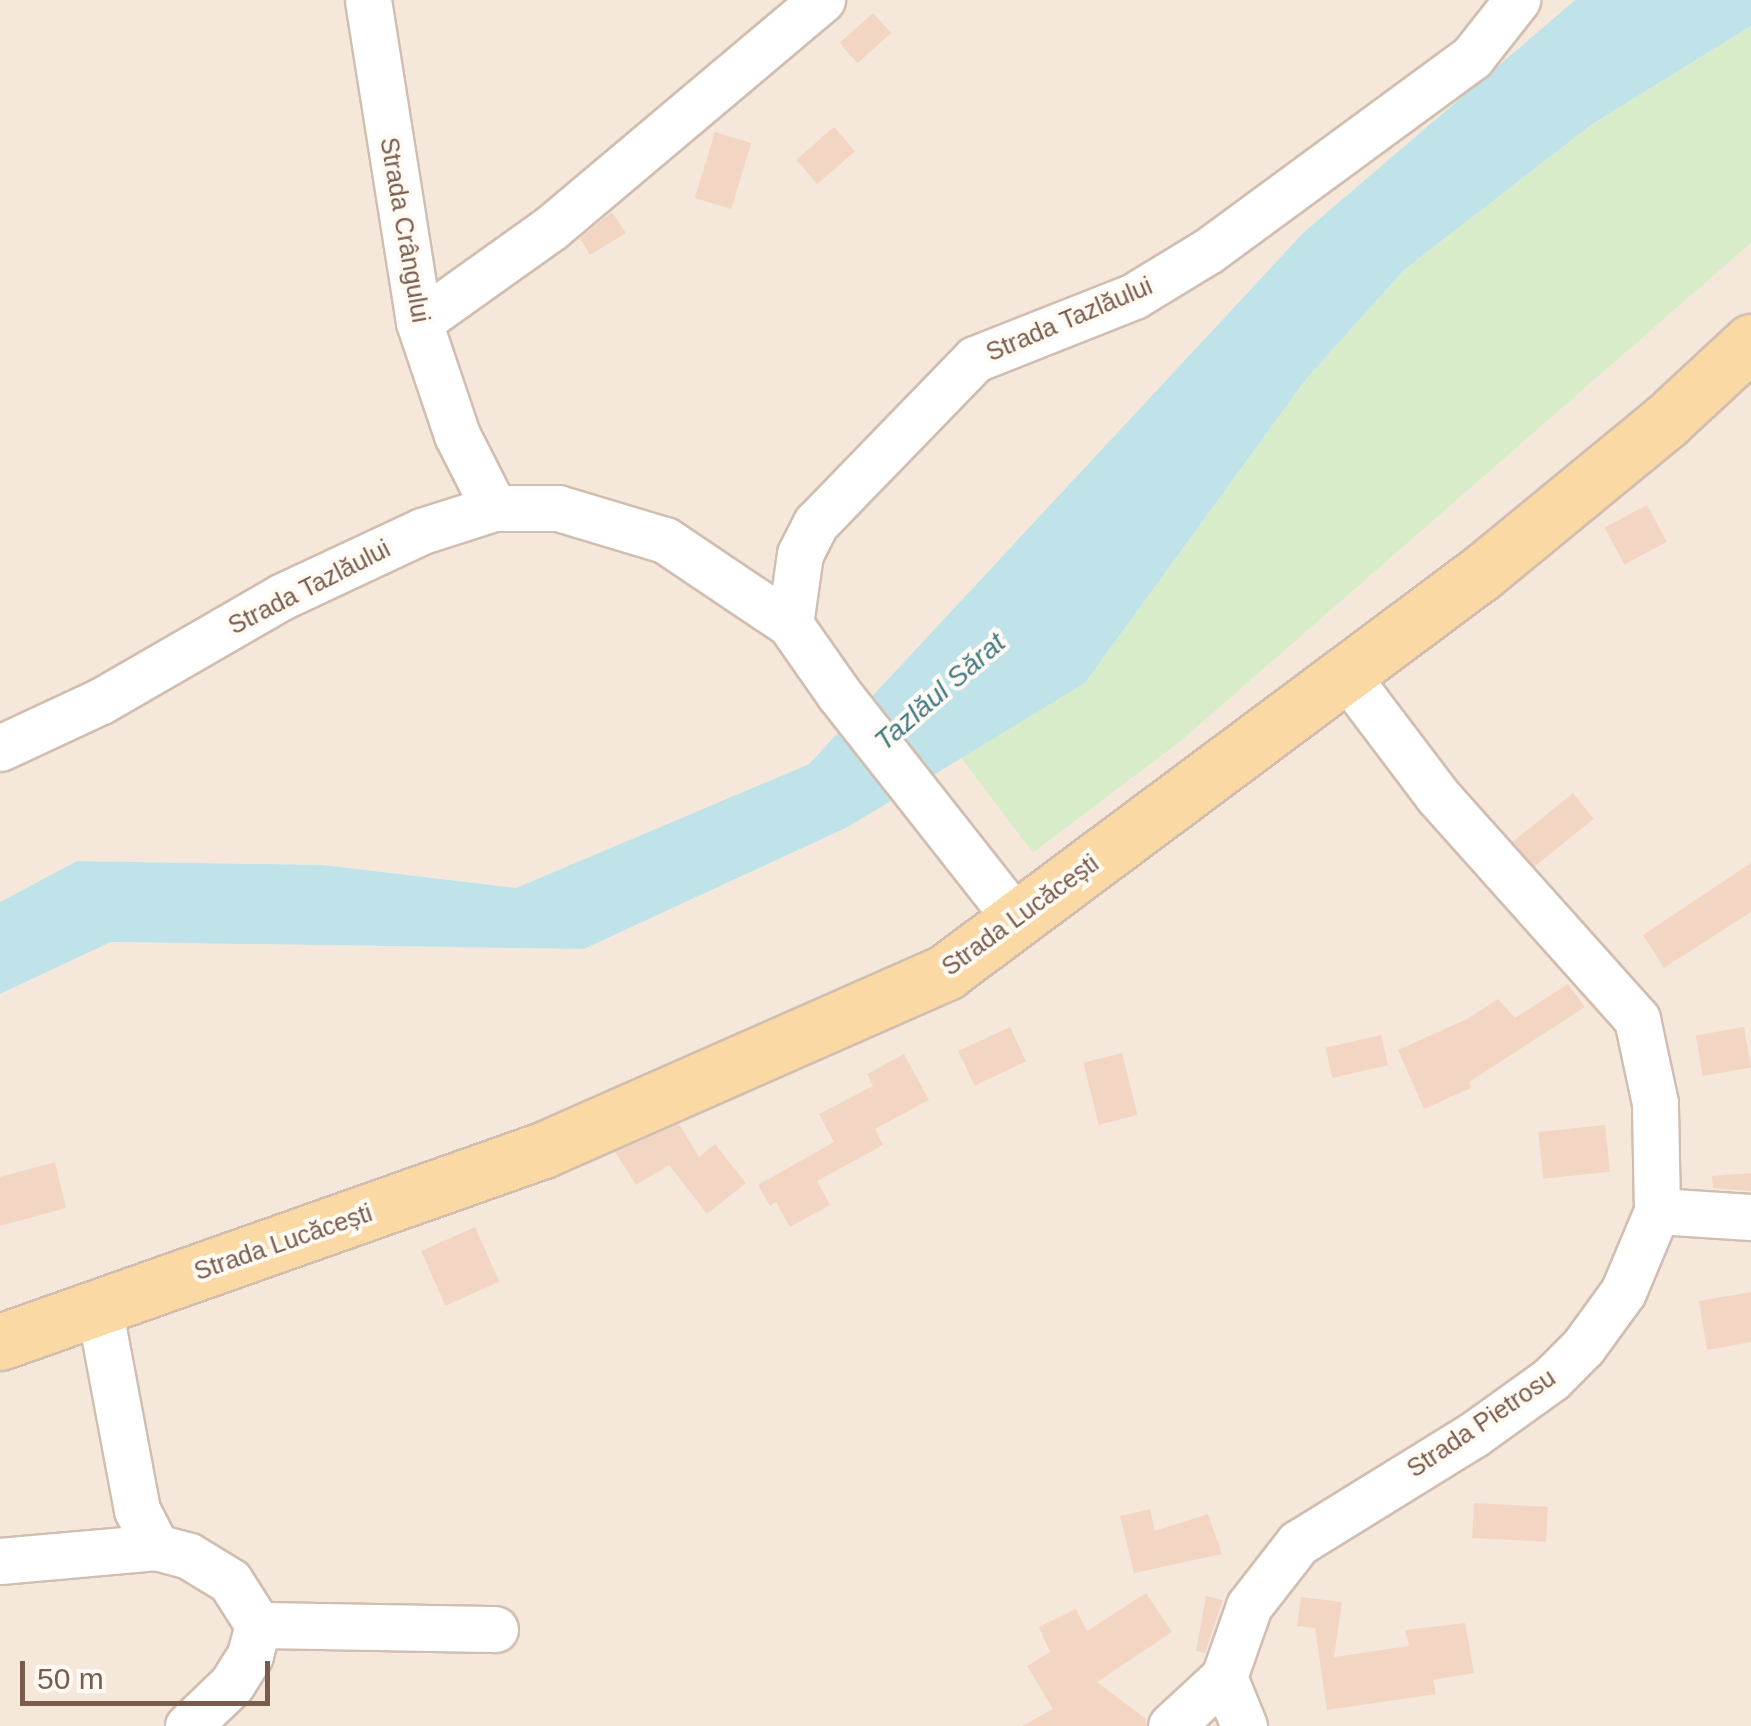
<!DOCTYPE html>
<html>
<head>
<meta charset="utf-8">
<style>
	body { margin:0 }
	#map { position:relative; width:1751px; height:1726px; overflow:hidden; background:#fdf6ec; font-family:Helvetica,sans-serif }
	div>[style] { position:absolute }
	.residential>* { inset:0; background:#f5e8da }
	.green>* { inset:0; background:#d8ecc9 }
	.water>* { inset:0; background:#bfe3e8 }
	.building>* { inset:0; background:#f3d5c3; transform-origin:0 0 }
	.roads { filter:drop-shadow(2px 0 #d1beb0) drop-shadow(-2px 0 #d1beb0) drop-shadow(0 2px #d1beb0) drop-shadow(0 -2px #d1beb0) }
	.minor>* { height:45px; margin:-22.5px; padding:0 22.5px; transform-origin:22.5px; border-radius:22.5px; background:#fff }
	.major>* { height:55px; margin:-27.5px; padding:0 27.5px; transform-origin:27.5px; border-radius:27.5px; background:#fbd9a5 }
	span { translate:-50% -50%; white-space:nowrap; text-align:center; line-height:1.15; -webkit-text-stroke:8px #fffaf3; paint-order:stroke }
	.street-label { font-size:25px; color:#7a5c4d }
	.water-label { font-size:28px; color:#437c86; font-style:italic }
	.scale { position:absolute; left:20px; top:1661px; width:250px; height:45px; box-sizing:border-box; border:5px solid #7a5c4d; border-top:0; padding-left:12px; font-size:30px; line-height:35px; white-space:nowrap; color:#7a5c4d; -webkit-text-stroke:8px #fffaf3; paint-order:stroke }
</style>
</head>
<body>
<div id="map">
	<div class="residential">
		<div style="clip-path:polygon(0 0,1575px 0,1304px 232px,809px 764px,516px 888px,324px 865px,77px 861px,0 902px)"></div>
		<div style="clip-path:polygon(1751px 243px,1751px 1726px,0 1726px,0 994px,111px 942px,584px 949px,848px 827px,961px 758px,1033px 853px,1182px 740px)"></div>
	</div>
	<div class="green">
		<div style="clip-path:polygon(1751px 26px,1751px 243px,1182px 740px,1033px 853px,961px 758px,1085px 683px,1307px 378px,1404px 270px,1591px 125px)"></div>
	</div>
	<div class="water">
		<div style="clip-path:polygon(1575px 0,1751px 0,1751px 26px,1591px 125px,1404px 270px,1307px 378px,1085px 683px,848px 827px,584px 949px,111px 942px,0 994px,0 902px,77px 861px,324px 865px,516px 888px,809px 764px,1304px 232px)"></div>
	</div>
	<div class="building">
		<div style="left:873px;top:13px;width:27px;height:45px;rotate:48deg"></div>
		<div style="left:834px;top:127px;width:32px;height:50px;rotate:49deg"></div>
		<div style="left:715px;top:132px;width:38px;height:69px;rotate:17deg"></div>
		<div style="clip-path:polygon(612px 212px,626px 233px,590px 255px,580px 238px)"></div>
		<div style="left:1647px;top:505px;width:42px;height:48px;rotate:62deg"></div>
		<div style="left:1573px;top:793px;width:33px;height:77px;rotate:51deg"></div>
		<div style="clip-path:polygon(1751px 863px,1751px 912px,1664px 968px,1643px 935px)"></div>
		<div style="clip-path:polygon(1568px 984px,1585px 1007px,1469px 1082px,1471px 1088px,1424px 1109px,1398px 1050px,1467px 1019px,1498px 999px,1515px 1018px)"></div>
		<div style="left:1010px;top:1027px;width:38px;height:57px;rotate:65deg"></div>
		<div style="left:1744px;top:1027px;width:41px;height:49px;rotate:80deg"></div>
		<div style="left:1381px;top:1035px;width:31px;height:57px;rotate:77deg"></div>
		<div style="left:1122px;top:1053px;width:64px;height:40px;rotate:76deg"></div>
		<div style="clip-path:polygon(904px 1054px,929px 1100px,875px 1129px,883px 1145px,817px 1181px,830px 1205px,790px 1227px,776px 1202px,770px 1206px,758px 1185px,834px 1142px,819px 1114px,873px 1086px,867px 1074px)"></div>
		<div style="clip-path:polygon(679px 1124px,699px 1157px,715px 1144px,746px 1183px,707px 1214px,669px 1165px,636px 1185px,615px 1152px)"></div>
		<div style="left:1605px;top:1125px;width:47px;height:67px;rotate:84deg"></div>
		<div style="clip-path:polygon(55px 1162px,66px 1208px,0 1226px,0 1177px)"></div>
		<div style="clip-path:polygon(1751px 1173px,1751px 1191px,1713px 1188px,1712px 1176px)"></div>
		<div style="left:475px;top:1227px;width:60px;height:59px;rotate:66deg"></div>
		<div style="clip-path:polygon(1751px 1292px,1751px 1342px,1707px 1350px,1699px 1301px)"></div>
		<div style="left:1474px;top:1503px;width:74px;height:35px;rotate:3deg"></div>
		<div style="clip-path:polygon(1150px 1509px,1155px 1531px,1208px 1514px,1222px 1554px,1134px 1573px,1120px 1516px)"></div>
		<div style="clip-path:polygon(1146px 1593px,1172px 1632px,1097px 1682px,1146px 1719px,1146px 1726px,1022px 1726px,1053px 1709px,1027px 1666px,1050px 1652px,1039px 1627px,1076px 1609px,1087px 1631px)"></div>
		<div style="clip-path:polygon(1206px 1596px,1223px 1600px,1205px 1653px,1196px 1651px)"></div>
		<div style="clip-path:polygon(1301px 1597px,1342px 1602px,1334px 1657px,1409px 1646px,1405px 1630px,1465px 1623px,1474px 1673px,1433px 1680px,1436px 1694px,1327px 1710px,1315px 1628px,1297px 1626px)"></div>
	</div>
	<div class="roads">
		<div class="minor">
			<div style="left:368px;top:0;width:326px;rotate:81deg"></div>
			<div style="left:419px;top:322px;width:119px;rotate:71.4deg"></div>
			<div style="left:457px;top:435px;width:82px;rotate:63.1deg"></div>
			<div style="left:419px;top:322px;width:163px;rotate:-35.5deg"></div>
			<div style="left:552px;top:227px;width:353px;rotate:-40.1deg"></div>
			<div style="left:790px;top:624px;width:71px;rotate:-81.9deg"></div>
			<div style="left:800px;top:554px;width:35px;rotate:-63deg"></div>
			<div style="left:816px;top:523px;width:228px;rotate:-45.9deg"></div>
			<div style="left:975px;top:359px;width:171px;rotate:-21.6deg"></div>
			<div style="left:1134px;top:296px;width:87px;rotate:-31.3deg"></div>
			<div style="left:1208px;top:251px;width:328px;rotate:-36.3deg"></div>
			<div style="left:1472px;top:57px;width:73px;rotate:-51.7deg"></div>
			<div style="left:0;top:748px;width:111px;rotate:-25deg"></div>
			<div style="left:101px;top:701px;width:208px;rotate:-30deg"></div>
			<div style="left:281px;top:597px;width:156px;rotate:-25.1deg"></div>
			<div style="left:422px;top:531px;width:76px;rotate:-17.7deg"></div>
			<div style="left:494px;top:508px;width:64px"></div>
			<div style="left:558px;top:508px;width:112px;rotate:16.7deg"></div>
			<div style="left:665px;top:540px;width:151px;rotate:33.9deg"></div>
			<div style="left:790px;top:624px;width:85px;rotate:55deg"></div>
			<div style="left:839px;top:694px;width:286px;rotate:51.8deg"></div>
			<div style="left:1657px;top:1211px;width:94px;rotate:3.7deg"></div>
			<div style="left:99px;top:1307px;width:207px;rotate:79.4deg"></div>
			<div style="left:137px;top:1510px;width:42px;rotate:62.8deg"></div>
			<div style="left:0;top:1561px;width:157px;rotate:-5.1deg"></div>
			<div style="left:156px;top:1547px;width:34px;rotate:15deg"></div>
			<div style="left:189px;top:1556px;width:48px;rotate:31.4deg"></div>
			<div style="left:230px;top:1581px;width:52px;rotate:57.5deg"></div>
			<div style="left:258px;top:1625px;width:31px;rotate:105deg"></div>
			<div style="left:250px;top:1655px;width:34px;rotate:122deg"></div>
			<div style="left:232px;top:1684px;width:61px;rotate:136.3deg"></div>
			<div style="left:258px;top:1625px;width:237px;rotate:1deg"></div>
			<div style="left:1224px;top:1677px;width:53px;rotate:67.8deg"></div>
			<div style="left:1171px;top:1726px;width:72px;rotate:-42.8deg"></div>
			<div style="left:1224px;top:1677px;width:75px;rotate:-70.6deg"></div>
			<div style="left:1249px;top:1606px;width:80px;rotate:-52.1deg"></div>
			<div style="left:1298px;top:1543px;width:206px;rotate:-31.7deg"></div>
			<div style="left:1473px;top:1435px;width:96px;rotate:-35.7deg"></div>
			<div style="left:1551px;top:1379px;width:45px;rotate:-45deg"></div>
			<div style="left:1583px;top:1347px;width:68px;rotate:-54deg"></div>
			<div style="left:1623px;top:1292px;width:88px;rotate:-67.2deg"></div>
			<div style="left:1657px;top:1211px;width:108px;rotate:-91.1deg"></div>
			<div style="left:1655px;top:1103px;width:86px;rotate:-102.1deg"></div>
			<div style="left:1637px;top:1019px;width:300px;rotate:-131.8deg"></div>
			<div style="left:1437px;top:795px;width:149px;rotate:-127.1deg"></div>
		</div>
		<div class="major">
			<div style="left:0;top:1342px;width:576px;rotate:-19.47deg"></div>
			<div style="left:543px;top:1150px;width:441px;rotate:-23.8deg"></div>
			<div style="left:946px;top:972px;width:667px;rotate:-36.72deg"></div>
			<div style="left:1481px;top:573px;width:239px;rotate:-39.4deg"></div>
			<div style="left:1666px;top:421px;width:116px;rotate:-42.9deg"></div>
		</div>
	</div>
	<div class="street-label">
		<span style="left:405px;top:230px;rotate:80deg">Strada Crângului</span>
		<span style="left:1069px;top:319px;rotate:-23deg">Strada Tazlăului</span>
		<span style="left:309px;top:587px;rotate:-27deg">Strada Tazlăului</span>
		<span style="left:1020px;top:915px;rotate:-36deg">Strada Lucăcești</span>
		<span style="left:283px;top:1242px;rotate:-19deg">Strada Lucăcești</span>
		<span style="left:1481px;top:1423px;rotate:-34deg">Strada Pietrosu</span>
	</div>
	<div class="water-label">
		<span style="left:940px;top:692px;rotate:-41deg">Tazlăul Sărat</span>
	</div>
	<div class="scale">50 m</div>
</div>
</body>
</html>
